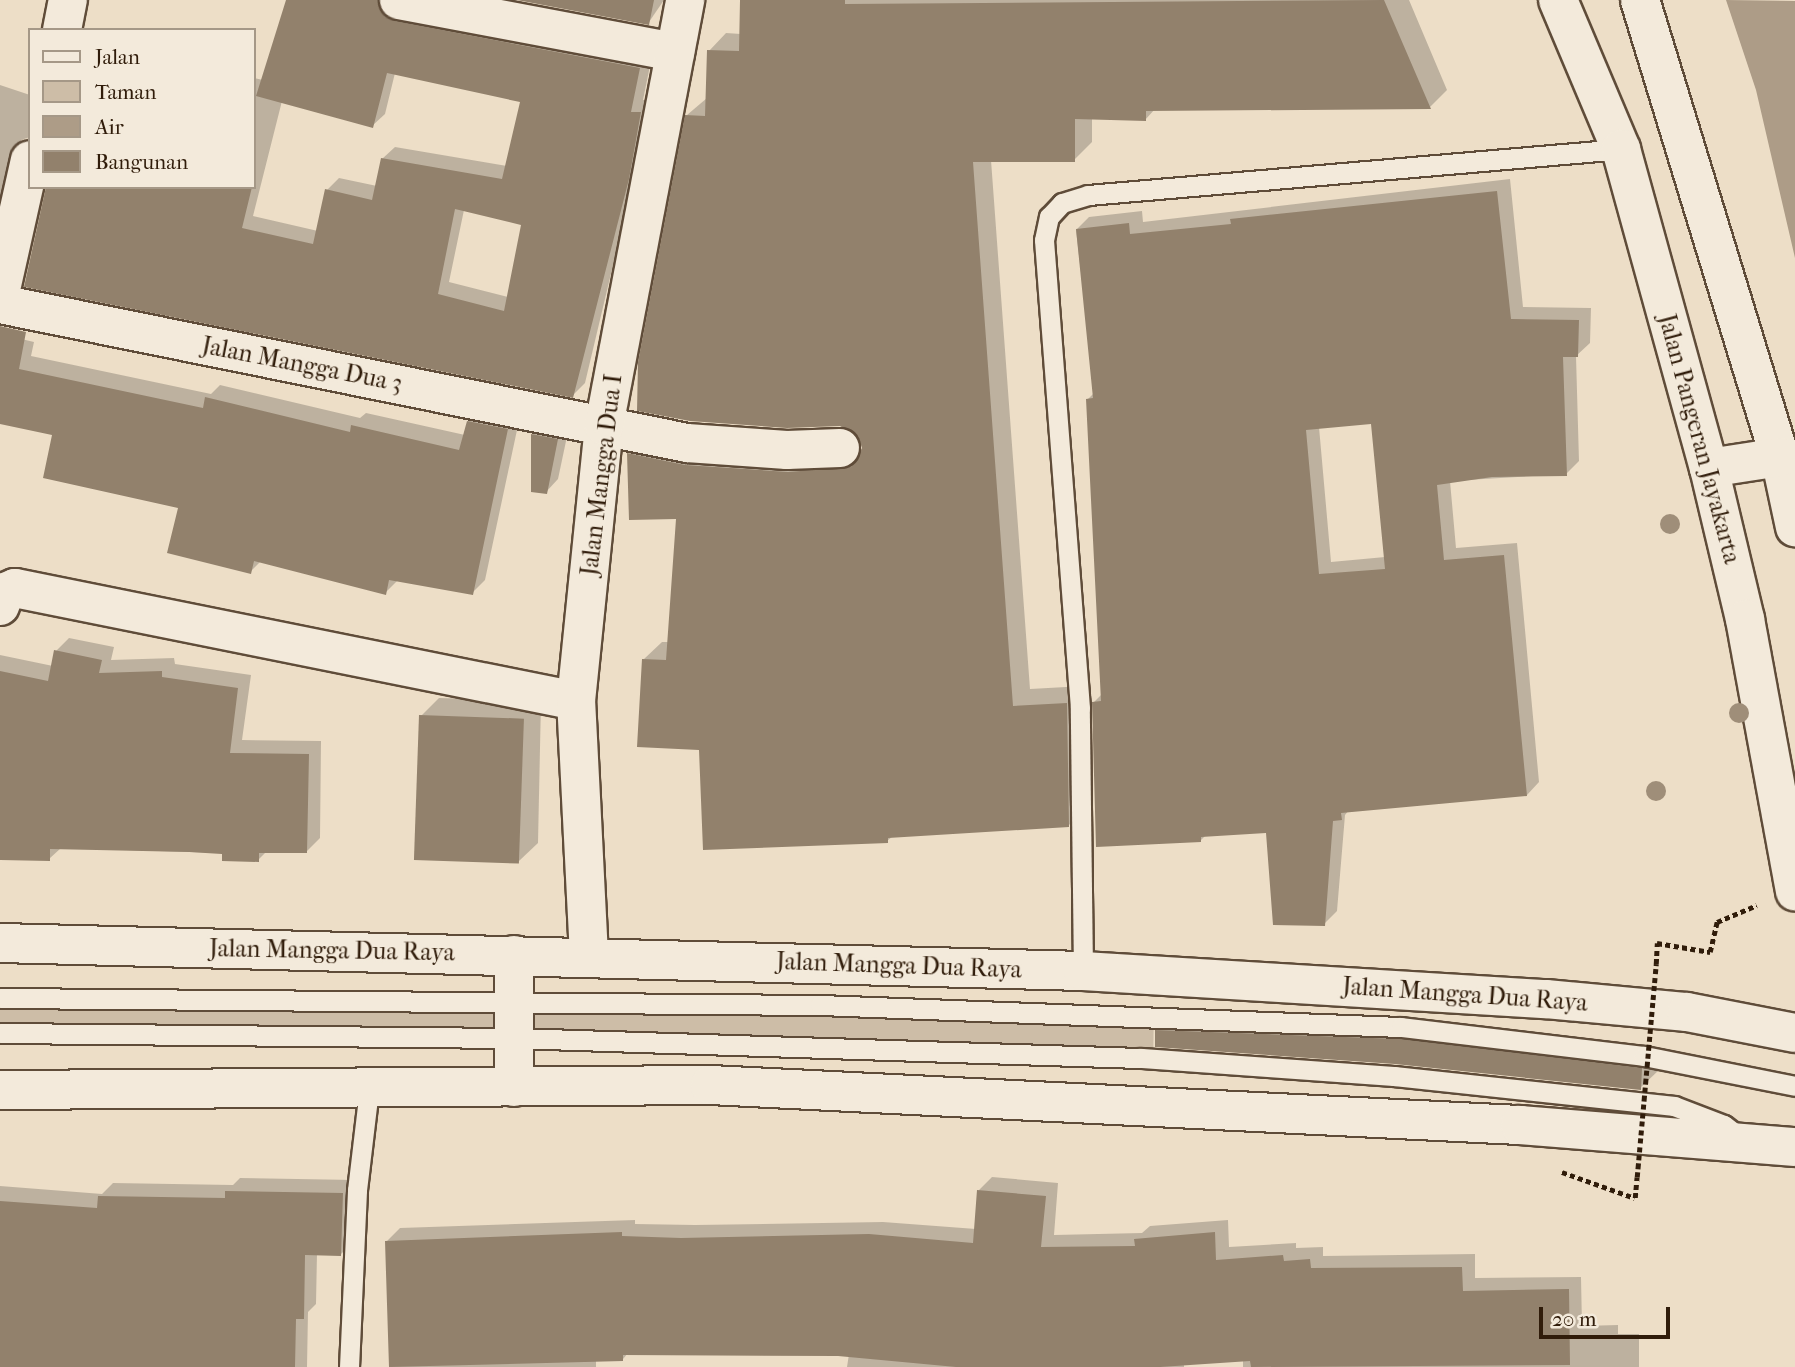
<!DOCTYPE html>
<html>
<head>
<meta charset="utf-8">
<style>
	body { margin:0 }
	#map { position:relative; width:1795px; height:1367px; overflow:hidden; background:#eddec7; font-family:"IM FELL French Canon",serif }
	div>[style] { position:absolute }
	.green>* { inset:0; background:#cdbda7; transform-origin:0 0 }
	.water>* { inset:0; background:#ad9c87 }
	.shadow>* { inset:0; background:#0003 }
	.building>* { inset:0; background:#92816c; transform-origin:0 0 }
	.path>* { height:4.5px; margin-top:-2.25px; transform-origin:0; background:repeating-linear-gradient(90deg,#301c0a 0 5px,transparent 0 8.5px) }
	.roads { filter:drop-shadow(2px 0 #5f4c39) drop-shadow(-2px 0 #5f4c39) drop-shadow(0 2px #5f4c39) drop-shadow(0 -2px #5f4c39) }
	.lane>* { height:19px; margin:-9.5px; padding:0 9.5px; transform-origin:9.5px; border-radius:9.5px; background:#f3eadb }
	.street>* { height:38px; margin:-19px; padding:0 19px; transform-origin:19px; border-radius:19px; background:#f3eadb }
	.secondary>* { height:38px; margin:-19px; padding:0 19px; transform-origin:19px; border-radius:19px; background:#f3eadb }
	.path-bridge>* { height:4.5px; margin-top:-2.25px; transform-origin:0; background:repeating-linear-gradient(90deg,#301c0a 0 5px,transparent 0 8.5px) }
	.trees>* { width:20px; height:20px; margin:-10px; border-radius:50%; background:#9f8e79 }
	span { translate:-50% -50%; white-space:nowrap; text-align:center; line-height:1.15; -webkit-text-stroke:5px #f3eadb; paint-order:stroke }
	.street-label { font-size:24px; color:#301c0a }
	.legend { position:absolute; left:28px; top:28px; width:228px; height:161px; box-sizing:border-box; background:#f3eadb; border:2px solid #a59887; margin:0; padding:9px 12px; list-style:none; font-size:21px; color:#301c0a }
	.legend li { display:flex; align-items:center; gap:14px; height:35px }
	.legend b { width:35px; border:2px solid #a59887 }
	.scale { position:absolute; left:1539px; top:1307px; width:131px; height:32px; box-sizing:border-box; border:4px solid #301c0a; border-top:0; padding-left:9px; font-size:21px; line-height:24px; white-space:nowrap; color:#301c0a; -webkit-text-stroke:5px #f3eadb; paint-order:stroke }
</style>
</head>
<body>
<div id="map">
	<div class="green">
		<div style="left:0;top:997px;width:1154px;height:36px;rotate:1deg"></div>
	</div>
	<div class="water">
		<div style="clip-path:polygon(1726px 0,1795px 1px,1795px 258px,1756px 90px)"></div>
	</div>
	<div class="shadow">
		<div style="clip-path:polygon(evenodd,388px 0,652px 56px,643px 100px,652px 101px,585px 383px,572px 396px,48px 187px,254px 187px,254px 78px,263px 80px,388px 0,395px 73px,522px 101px,507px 166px,395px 147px,382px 159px,377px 186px,339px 178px,327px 190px,318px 231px,253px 216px,282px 101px,372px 126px,385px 114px,395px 73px,388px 0,464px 210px,523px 223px,508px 297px,449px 282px,464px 210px)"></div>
		<div style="clip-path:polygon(529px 0,664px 0,649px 22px)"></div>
		<div style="clip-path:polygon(742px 0,1409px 0,1447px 90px,1430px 107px,1155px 109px,1145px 120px,1092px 118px,1092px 142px,1074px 160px,991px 160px,1030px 689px,1084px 686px,1086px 808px,1068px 826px,893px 836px,887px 841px,700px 748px,644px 659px,662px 642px,669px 642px,678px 517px,629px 454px,646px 436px,807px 455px,862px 450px,864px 446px,687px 115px,707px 98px,709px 51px,726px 33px,741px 34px)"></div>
		<div style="clip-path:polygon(0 85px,30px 95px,30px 137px,21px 140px,0 232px)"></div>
		<div style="clip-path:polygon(evenodd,1510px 179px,1523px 307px,1591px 308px,1590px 343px,1576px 356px,1579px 461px,1566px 474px,1450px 481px,1456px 548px,1517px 543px,1539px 782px,1527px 795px,1349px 810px,1345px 815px,1337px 911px,1324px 924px,1267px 831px,1206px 835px,1201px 840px,1094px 702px,1103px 693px,1088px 399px,1095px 392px,1076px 230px,1089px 217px,1142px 211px,1143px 222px,1510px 179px,1372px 422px,1385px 557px,1331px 562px,1319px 427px,1372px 422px)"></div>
		<div style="clip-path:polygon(0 334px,34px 342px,31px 356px,211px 394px,220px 385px,360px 418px,366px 413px,465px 435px,468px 422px,481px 409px,520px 416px,485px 580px,472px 593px,398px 580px,385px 593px,261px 561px,250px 572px,181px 506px,54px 433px,0 422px)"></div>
		<div style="clip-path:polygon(545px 422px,569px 427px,558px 479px,546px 492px,533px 434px)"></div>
		<div style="clip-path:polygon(69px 638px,114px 647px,111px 660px,174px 658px,175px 664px,251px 675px,242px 740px,321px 741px,320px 838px,306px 852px,267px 851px,258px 860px,224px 853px,61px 848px,49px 859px,0 858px,0 655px,53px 666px,56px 651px)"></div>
		<div style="clip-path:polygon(439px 698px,541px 701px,538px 843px,519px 861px,421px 716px)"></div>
		<div style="clip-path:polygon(1175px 1012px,1660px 1050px,1659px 1070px,1640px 1088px,1157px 1031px)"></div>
		<div style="clip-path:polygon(992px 1177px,1058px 1183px,1054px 1235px,1142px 1233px,1150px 1226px,1228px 1220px,1229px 1247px,1296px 1243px,1296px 1248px,1323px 1247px,1323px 1256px,1475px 1254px,1475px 1278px,1581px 1277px,1582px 1326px,1618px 1325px,1618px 1334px,1639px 1334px,1639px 1367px,1243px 1367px,1243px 1359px,1184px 1361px,1184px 1367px,847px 1367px,849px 1354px,628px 1353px,623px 1359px,596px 1359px,596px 1367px,391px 1367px,387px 1241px,400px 1228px,635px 1220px,635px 1224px,695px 1225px,883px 1222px,976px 1229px,979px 1190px)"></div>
		<div style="clip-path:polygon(240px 1178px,355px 1180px,354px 1241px,340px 1255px,317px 1254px,316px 1304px,308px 1312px,307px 1367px,0 1367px,0 1186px,102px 1194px,113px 1183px,233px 1185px)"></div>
	</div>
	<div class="building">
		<div style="clip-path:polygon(evenodd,286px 0,378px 0,384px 16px,395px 21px,640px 68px,631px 112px,641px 112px,629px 179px,573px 398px,24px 287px,46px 187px,252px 187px,242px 228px,313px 244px,325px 189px,372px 200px,381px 158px,502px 179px,520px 102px,387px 73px,373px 128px,256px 96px,286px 0,455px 209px,521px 225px,504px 311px,438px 294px,455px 209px)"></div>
		<div style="clip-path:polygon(517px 0,654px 0,649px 25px)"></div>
		<div style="clip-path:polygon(740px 0,845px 0,845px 4px,1384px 0,1431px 109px,1146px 111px,1146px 121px,1075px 119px,1075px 162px,973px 162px,1013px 706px,1067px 703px,1069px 827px,888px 838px,888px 843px,703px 850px,699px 750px,637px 747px,642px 659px,666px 660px,676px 519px,629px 520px,627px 453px,685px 465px,788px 472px,851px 467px,862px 448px,858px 436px,840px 426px,787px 428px,690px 421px,637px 411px,638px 362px,685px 115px,705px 116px,707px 50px,739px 51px)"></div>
		<div style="clip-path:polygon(evenodd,1497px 191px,1511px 319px,1579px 320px,1578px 357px,1563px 357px,1567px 476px,1492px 477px,1437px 485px,1444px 560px,1504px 555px,1527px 796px,1341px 813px,1342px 820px,1333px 821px,1325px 926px,1273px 925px,1266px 833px,1201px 837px,1201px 842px,1096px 847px,1092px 702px,1101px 701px,1086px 399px,1093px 398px,1076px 229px,1129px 223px,1130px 234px,1231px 224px,1230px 219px,1497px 191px,1371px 424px,1385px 569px,1319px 574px,1306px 430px,1371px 424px)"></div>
		<div style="clip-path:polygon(0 326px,26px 332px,19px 369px,203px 408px,205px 397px,350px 432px,351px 425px,459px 450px,467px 421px,508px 429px,473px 595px,389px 580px,386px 595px,254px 561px,251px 574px,167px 553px,178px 508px,43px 478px,52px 435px,0 424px)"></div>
		<div style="clip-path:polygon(531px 434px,558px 439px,547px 494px,531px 492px)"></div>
		<div style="clip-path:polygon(54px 650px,102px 660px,99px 673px,162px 671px,162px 677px,238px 688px,230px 753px,309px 754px,307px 853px,259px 853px,259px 862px,222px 861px,222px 854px,189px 852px,50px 849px,50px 861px,0 860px,0 671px,48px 681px)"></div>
		<div style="left:419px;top:715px;width:105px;height:145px;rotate:2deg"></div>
		<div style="clip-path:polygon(1155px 1030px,1400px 1039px,1642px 1068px,1641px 1090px,1395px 1064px,1155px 1047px)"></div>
		<div style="clip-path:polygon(977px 1190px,1046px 1196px,1041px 1247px,1135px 1246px,1134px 1239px,1215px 1232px,1216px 1260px,1283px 1255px,1284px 1261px,1310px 1259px,1311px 1268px,1462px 1267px,1463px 1291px,1569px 1289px,1570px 1365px,1251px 1367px,1250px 1361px,1160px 1367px,956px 1367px,838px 1356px,623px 1355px,623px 1361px,389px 1367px,385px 1241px,622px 1232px,622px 1236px,681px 1238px,869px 1234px,973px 1243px)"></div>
		<div style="clip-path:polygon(225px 1191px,343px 1193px,341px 1256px,305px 1255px,304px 1319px,296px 1319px,295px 1367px,0 1367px,0 1201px,97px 1208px,98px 1196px,225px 1198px)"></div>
	</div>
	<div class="path">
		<div style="left:1656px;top:964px;width:21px;rotate:-87deg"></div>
		<div style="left:1657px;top:943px;width:54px;rotate:9.6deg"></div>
		<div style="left:1710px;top:952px;width:31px;rotate:-77deg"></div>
		<div style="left:1717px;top:922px;width:43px;rotate:-23deg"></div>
		<div style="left:1562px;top:1172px;width:77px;rotate:19.6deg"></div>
		<div style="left:1635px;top:1198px;width:21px;rotate:-85deg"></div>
	</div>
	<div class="roads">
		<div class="lane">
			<div style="left:1083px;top:971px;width:263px;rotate:-90.7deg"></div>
			<div style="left:1080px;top:708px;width:469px;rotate:-94.4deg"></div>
			<div style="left:1044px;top:240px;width:24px;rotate:-78deg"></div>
			<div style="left:1049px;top:217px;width:19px;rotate:-47deg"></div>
			<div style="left:1062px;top:203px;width:27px;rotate:-17deg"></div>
			<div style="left:1088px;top:195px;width:535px;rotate:-4.93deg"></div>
			<div style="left:0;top:998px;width:820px;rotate:0.49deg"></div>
			<div style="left:820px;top:1005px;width:581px;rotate:2.17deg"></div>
			<div style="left:1401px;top:1027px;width:245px;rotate:6.8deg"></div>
			<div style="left:1644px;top:1056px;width:154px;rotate:11.2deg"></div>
			<div style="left:0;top:1033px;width:514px;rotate:0.56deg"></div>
			<div style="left:514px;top:1038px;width:627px;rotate:1.83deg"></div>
			<div style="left:1141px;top:1058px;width:254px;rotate:4.1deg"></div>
			<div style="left:1394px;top:1076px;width:282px;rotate:6.1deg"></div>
			<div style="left:1674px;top:1106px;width:53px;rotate:20.8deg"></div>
			<div style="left:1724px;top:1125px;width:16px;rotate:38deg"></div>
			<div style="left:349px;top:1367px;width:177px;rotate:-87.4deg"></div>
			<div style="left:357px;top:1190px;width:102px;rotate:-83.2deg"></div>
		</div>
		<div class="street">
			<div style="left:399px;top:0;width:281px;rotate:10.7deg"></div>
			<div style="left:62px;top:30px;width:31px;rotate:-79deg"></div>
			<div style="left:0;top:294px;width:137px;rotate:-77.4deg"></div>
			<div style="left:0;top:304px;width:701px;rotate:11.44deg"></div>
			<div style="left:687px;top:443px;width:100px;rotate:4deg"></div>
			<div style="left:787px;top:450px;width:53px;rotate:-2.2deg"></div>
			<div style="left:0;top:606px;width:15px;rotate:-70deg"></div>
			<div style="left:5px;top:592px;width:11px;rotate:-22deg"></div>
			<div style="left:15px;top:588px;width:572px;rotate:11.39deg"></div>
			<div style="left:589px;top:956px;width:255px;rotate:-92.9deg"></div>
			<div style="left:576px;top:701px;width:276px;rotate:-84.2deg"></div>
			<div style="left:604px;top:426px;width:434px;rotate:-79.2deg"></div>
		</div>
		<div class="secondary">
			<div style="left:1558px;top:0;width:162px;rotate:67.1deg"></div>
			<div style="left:1621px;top:149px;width:331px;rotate:74.6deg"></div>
			<div style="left:1709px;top:468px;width:155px;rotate:76.6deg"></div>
			<div style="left:1745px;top:619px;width:277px;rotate:79.6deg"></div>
			<div style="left:1640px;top:0;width:478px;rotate:73deg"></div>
			<div style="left:1780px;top:457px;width:72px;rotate:77.9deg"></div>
			<div style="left:1709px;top:468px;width:72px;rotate:-8.8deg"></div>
			<div style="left:0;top:943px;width:1083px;rotate:1.48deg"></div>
			<div style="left:1083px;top:971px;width:464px;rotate:3.5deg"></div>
			<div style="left:1546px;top:999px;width:142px;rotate:5.3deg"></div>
			<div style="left:1687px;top:1012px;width:110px;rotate:11deg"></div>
			<div style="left:514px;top:955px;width:132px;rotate:90deg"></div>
			<div style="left:0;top:1090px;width:710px;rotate:-0.4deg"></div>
			<div style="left:710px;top:1085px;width:811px;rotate:2.83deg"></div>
			<div style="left:1520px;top:1125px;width:276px;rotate:4.6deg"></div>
		</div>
	</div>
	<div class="path-bridge">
		<div style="left:1637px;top:1177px;width:214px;rotate:-84.9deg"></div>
	</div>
	<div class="trees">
		<div style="left:1670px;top:524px"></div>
		<div style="left:1739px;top:713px"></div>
		<div style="left:1656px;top:791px"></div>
	</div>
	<div class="street-label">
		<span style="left:302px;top:365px;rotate:11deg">Jalan Mangga Dua 3</span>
		<span style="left:1699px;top:439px;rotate:75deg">Jalan Pangeran Jayakarta</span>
		<span style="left:602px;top:475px;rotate:-83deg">Jalan Mangga Dua I</span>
		<span style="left:332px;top:951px;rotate:1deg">Jalan Mangga Dua Raya</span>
		<span style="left:899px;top:966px;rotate:2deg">Jalan Mangga Dua Raya</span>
		<span style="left:1465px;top:995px;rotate:4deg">Jalan Mangga Dua Raya</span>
	</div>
	<ul class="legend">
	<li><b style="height:9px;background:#f3eadb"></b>Jalan</li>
	<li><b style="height:19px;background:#cdbda7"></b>Taman</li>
	<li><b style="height:19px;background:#ad9c87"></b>Air</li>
	<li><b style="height:19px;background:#92816c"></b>Bangunan</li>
	</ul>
	<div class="scale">20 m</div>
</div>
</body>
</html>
